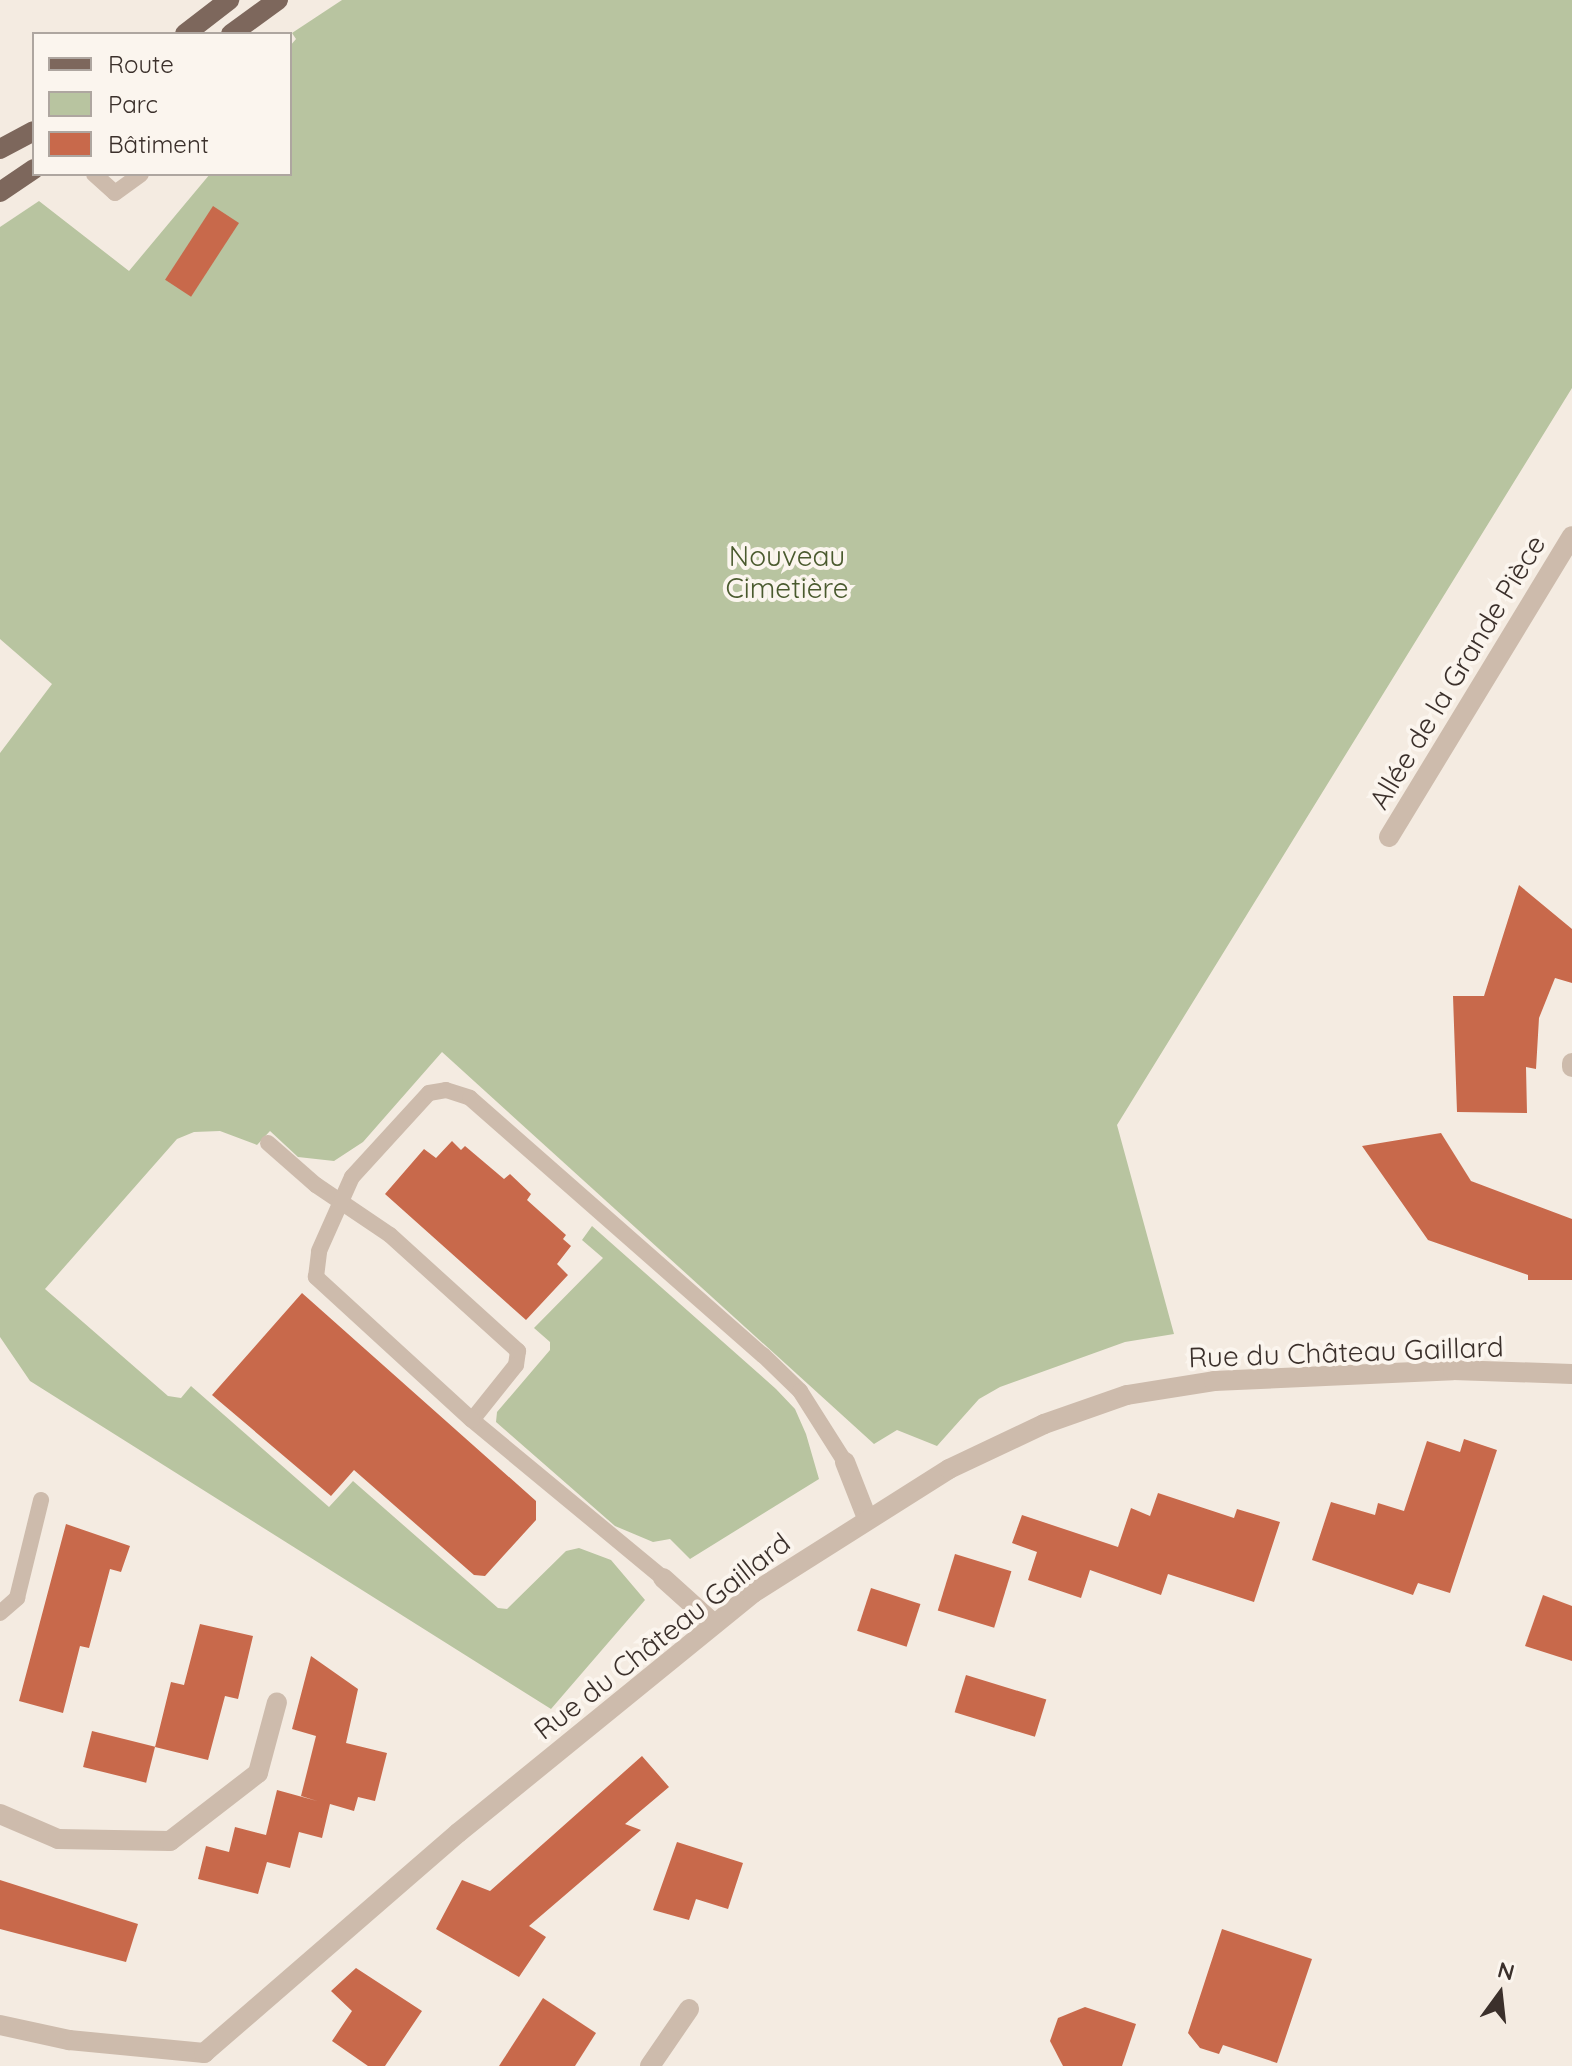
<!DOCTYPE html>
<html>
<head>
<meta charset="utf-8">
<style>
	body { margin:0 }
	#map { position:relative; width:1572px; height:2066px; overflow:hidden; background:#f4ebe1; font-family:Quicksand,sans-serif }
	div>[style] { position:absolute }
	.green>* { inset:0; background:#b8c4a0 }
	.building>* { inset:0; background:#c8694b; transform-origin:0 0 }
	.service>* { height:16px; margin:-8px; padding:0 8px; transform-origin:8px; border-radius:8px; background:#cdbbac }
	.minor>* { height:20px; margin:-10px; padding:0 10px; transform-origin:10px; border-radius:10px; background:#cdbbac }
	.primary>* { height:20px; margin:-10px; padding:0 10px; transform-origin:10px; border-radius:10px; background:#7d675c }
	span { translate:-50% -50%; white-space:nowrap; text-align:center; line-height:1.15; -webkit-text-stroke:8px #fbf5ee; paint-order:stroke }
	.park-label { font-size:28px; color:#4a5a2e }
	.street-label { font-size:28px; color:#3b302b }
	.legend { position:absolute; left:32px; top:32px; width:260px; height:144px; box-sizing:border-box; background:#fbf5ee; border:2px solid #aea6a0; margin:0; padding:10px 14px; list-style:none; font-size:24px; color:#3b302b }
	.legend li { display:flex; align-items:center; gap:16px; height:40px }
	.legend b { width:40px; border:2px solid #aea6a0 }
	.north { position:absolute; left:1460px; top:1954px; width:80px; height:80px; -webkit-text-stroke:6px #fbf5ee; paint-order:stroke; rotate:15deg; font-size:22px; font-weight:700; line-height:32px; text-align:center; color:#3b302b }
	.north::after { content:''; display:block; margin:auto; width:28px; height:36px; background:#3b302b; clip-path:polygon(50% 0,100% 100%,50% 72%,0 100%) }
</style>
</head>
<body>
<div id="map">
	<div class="green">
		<div style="clip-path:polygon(342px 0,1572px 0,1572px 388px,1117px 1125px,1174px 1334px,1125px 1342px,1000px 1387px,979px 1399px,937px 1446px,897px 1430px,874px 1444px,442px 1052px,363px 1142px,334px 1161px,298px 1157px,270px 1131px,257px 1145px,220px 1131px,194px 1132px,177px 1139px,45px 1289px,168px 1396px,181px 1398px,191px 1386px,329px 1507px,353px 1481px,498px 1608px,507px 1609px,566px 1551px,579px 1548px,611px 1560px,645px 1600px,551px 1709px,30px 1381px,0 1337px,0 753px,52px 684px,0 639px,0 227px,39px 201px,129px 271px,210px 174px,290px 174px,290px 46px,296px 39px,292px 33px)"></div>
		<div style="clip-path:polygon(592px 1226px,776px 1389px,795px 1409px,806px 1434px,819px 1479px,690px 1559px,670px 1539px,653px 1542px,615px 1526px,496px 1422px,497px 1412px,550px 1350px,550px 1342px,534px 1328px,603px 1258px,582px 1240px)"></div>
	</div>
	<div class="building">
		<div style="left:213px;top:206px;width:31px;height:88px;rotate:33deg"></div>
		<div style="clip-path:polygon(1519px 885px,1572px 929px,1572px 983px,1555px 978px,1539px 1018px,1536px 1069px,1526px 1067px,1527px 1113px,1457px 1112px,1453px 996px,1484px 996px)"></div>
		<div style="clip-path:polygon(1441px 1133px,1471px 1181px,1572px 1219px,1572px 1280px,1528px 1280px,1528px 1275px,1428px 1240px,1362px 1146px)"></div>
		<div style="clip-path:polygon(452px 1141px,461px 1150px,465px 1146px,504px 1179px,510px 1174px,531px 1194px,527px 1200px,566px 1235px,563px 1239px,571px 1246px,557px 1264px,568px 1275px,526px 1320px,385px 1194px,424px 1149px,436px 1158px)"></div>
		<div style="clip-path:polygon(302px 1293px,536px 1501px,536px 1520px,485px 1576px,474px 1575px,354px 1470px,331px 1496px,212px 1395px)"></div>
		<div style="clip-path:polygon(1464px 1439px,1497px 1450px,1450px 1593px,1418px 1583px,1413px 1595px,1312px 1560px,1331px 1502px,1375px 1515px,1378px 1503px,1404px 1511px,1427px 1441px,1460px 1452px)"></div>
		<div style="clip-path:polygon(1158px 1493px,1234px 1518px,1237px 1509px,1280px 1522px,1254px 1602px,1168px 1574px,1161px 1595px,1090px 1570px,1081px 1598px,1028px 1580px,1037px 1552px,1012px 1543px,1022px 1515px,1118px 1547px,1131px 1508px,1150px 1516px)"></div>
		<div style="clip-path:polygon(66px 1524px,130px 1546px,121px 1572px,110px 1569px,89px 1648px,80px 1646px,63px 1713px,19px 1701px)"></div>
		<div style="left:955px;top:1554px;width:59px;height:59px;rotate:17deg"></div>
		<div style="left:871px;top:1588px;width:52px;height:45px;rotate:18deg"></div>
		<div style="clip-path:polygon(1543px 1595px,1572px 1606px,1572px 1661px,1525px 1646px)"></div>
		<div style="clip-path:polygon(200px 1624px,253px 1636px,238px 1699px,225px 1696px,208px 1760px,155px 1747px,171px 1682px,184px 1685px)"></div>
		<div style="clip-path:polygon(311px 1656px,358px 1689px,346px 1743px,387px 1753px,375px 1801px,358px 1797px,354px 1811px,330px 1804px,322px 1838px,299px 1832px,290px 1868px,267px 1862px,258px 1894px,198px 1879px,206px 1846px,229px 1852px,235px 1827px,266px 1835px,277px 1790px,317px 1801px,301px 1796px,316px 1736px,292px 1729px)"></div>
		<div style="left:966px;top:1675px;width:84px;height:39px;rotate:17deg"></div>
		<div style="left:92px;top:1731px;width:65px;height:37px;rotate:14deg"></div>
		<div style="clip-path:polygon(642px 1756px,669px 1787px,625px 1824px,641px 1830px,529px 1926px,546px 1937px,519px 1977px,436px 1929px,462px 1880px,490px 1891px)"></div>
		<div style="clip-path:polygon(677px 1842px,743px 1863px,728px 1909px,696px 1899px,689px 1920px,653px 1910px)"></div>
		<div style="clip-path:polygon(0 1880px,138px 1924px,126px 1962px,0 1929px)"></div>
		<div style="clip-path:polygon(1222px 1929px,1312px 1959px,1277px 2063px,1223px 2045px,1219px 2054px,1200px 2048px,1188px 2033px)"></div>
		<div style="clip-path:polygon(356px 1968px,422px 2011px,385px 2066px,368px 2066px,332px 2041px,352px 2011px,331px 1991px)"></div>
		<div style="clip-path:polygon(543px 1998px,596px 2033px,575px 2066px,499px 2066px)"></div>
		<div style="clip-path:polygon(1085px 2007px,1136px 2024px,1122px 2066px,1063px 2066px,1050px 2041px,1058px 2018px)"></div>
	</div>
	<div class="service">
		<div style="left:94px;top:174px;width:28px;rotate:42deg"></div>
		<div style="left:115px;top:193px;width:32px;rotate:-36deg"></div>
		<div style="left:268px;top:1143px;width:64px;rotate:41.2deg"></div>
		<div style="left:316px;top:1185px;width:89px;rotate:34deg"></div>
		<div style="left:390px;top:1235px;width:173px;rotate:42.2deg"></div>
		<div style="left:518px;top:1351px;width:14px;rotate:98deg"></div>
		<div style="left:516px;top:1365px;width:70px;rotate:128.7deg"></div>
		<div style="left:663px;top:1578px;width:248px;rotate:-140.4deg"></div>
		<div style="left:472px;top:1420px;width:212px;rotate:-137.5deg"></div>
		<div style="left:316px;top:1277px;width:26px;rotate:-83deg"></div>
		<div style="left:319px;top:1251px;width:81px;rotate:-66deg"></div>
		<div style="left:352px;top:1177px;width:114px;rotate:-47.5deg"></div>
		<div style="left:429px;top:1093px;width:17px;rotate:-10deg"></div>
		<div style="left:446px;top:1090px;width:25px;rotate:18deg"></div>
		<div style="left:470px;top:1098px;width:390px;rotate:41.3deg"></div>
		<div style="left:763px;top:1355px;width:52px;rotate:44.2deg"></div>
		<div style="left:800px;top:1391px;width:84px;rotate:57.6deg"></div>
		<div style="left:0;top:1613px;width:23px;rotate:-41deg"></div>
		<div style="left:17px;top:1598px;width:101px;rotate:-76.2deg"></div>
	</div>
	<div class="minor">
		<div style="left:1389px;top:837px;width:352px;rotate:-58.7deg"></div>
		<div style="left:1572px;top:1063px;width:4px;rotate:90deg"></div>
		<div style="left:845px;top:1462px;width:60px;rotate:68.6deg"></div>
		<div style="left:663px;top:1578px;width:69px;rotate:42deg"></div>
		<div style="left:0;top:1814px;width:63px;rotate:23.3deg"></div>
		<div style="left:58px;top:1839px;width:112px;rotate:1deg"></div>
		<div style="left:170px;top:1841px;width:111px;rotate:-37.7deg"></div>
		<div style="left:258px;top:1773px;width:73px;rotate:-75deg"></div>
		<div style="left:0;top:2025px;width:71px;rotate:12.3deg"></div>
		<div style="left:69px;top:2040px;width:136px;rotate:5.5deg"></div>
		<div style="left:204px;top:2053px;width:336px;rotate:-40.9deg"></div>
		<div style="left:458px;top:1833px;width:380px;rotate:-39.1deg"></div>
		<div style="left:753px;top:1593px;width:232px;rotate:-32.3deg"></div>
		<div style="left:949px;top:1469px;width:105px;rotate:-25.3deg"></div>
		<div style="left:1044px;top:1424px;width:88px;rotate:-19.3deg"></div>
		<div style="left:1127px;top:1395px;width:88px;rotate:-9.1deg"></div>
		<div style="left:1214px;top:1381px;width:239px;rotate:-2.6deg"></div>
		<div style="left:1453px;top:1370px;width:119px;rotate:1.9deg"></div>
		<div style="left:650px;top:2066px;width:69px;rotate:-55.6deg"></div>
	</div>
	<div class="primary">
		<div style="left:185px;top:34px;width:56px;rotate:-37.7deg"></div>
		<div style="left:231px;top:34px;width:58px;rotate:-35.9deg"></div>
		<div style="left:0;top:149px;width:38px;rotate:-28deg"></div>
		<div style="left:0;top:192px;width:41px;rotate:-34.1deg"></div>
	</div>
	<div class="park-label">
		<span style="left:787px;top:572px">Nouveau<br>Cimetière</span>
	</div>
	<div class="street-label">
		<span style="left:1457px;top:672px;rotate:-59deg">Allée de la Grande Pièce</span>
		<span style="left:1346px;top:1352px;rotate:-2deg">Rue du Château Gaillard</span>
		<span style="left:662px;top:1636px;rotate:-38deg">Rue du Château Gaillard</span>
	</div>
	<ul class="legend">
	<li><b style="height:10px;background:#7d675c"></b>Route</li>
	<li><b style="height:22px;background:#b8c4a0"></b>Parc</li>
	<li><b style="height:22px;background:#c8694b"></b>Bâtiment</li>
	</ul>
	<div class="north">N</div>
</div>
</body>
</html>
